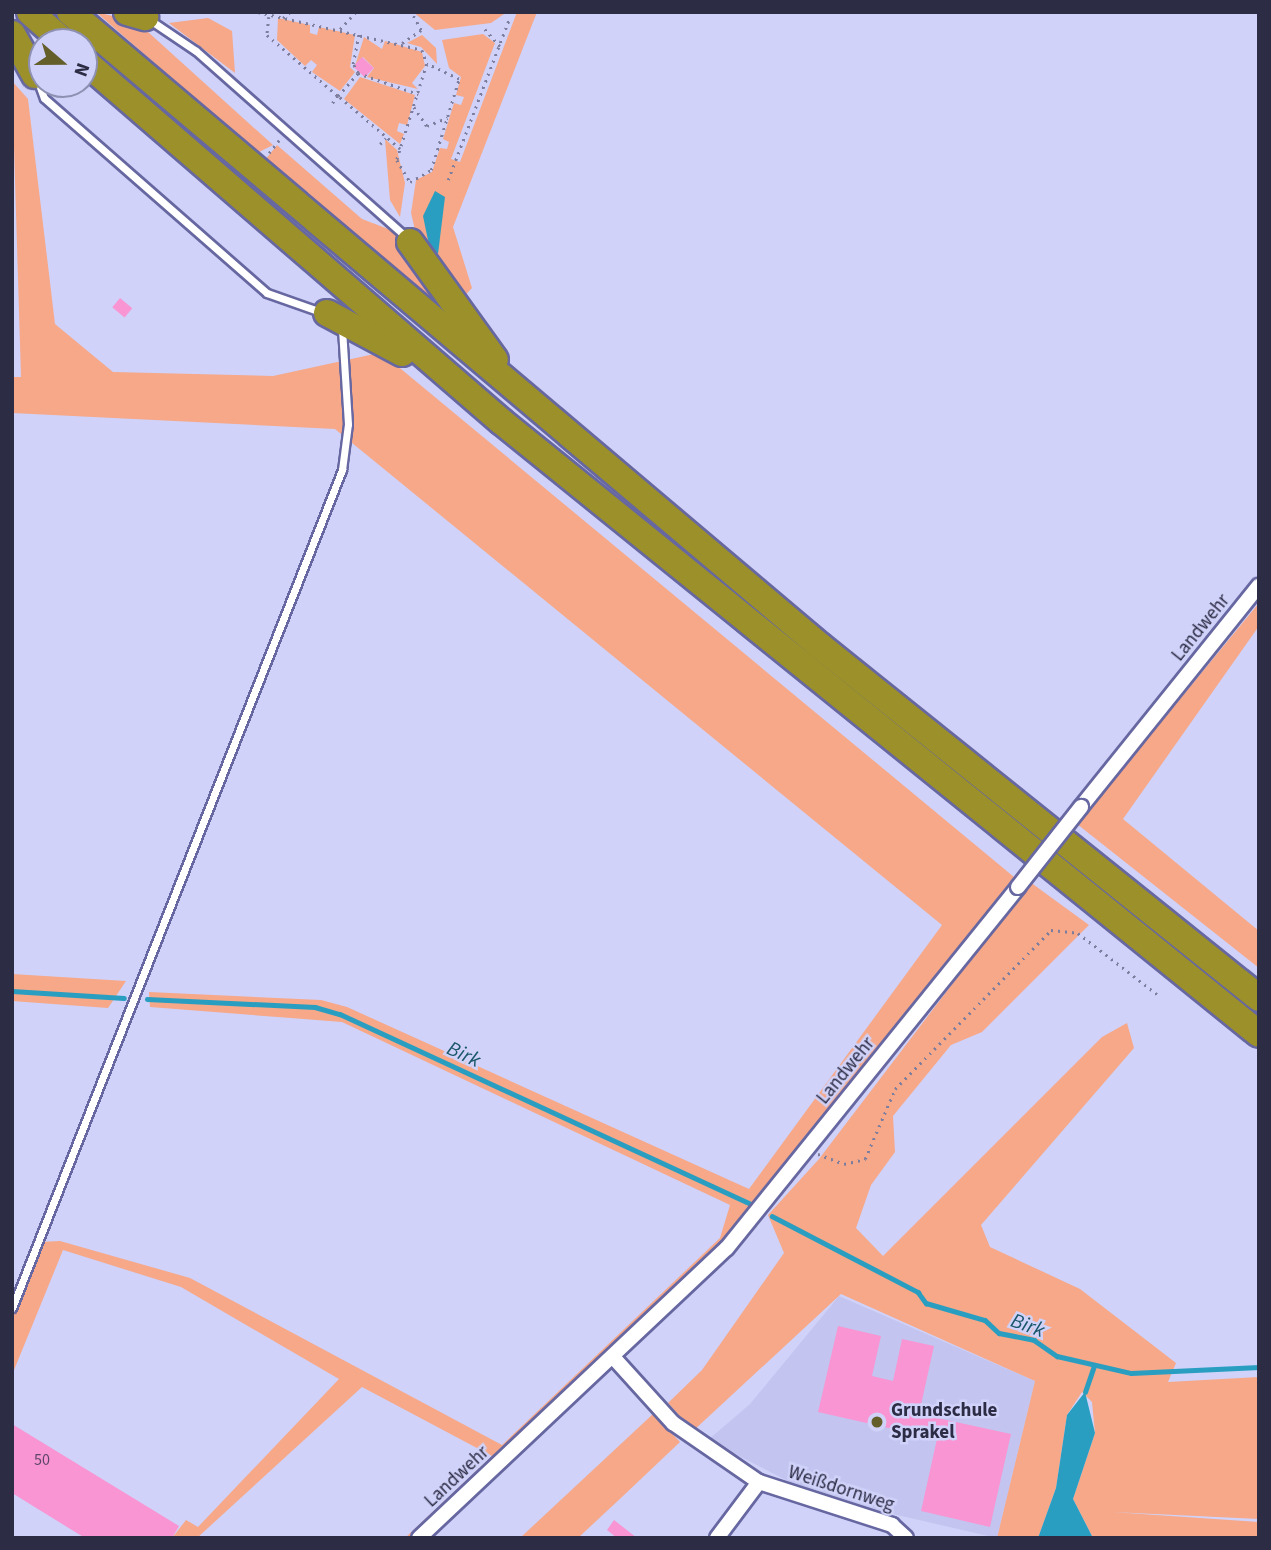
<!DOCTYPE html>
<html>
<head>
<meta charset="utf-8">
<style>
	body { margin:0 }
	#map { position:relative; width:1271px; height:1550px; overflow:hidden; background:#d0d2f9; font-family:"Source Sans 3",sans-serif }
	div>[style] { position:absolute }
	.built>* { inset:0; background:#c3c5f0 }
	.green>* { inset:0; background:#f6a888 }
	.water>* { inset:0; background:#299ec1 }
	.stream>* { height:4.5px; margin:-2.25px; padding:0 2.25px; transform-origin:2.25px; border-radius:2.25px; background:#299ec1 }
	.building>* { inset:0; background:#f895d2; transform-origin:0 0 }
	.path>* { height:2.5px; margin-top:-1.25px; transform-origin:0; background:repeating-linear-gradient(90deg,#7d7e9e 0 2px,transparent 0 7px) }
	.roads { filter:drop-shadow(2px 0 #6767a1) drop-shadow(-2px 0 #6767a1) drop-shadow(0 2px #6767a1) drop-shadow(0 -2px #6767a1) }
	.lane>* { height:7px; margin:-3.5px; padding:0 3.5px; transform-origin:3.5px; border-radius:3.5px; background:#fff }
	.street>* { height:14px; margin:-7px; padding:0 7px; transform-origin:7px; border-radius:7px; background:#fff }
	.highway>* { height:26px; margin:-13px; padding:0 13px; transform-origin:13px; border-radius:13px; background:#9b902a }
	.bridges { filter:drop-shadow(2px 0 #6767a1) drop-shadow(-2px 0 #6767a1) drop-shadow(0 2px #6767a1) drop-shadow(0 -2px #6767a1) }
	.street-bridge>* { height:14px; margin:-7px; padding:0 7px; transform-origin:7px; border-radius:7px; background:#fff }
	.dots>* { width:19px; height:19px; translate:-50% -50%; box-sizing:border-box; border:4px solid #d0d2f9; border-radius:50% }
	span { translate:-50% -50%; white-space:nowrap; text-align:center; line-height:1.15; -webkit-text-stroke:5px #d0d2f9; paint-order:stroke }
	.number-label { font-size:16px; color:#5f4668 }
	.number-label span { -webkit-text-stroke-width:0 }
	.street-label { font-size:19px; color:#2c2c45 }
	.poi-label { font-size:19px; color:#2c2c45; font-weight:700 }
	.left { translate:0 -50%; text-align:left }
	.water-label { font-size:21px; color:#1a576a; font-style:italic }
	.frame { position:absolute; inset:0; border:14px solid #2c2c45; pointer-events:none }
	.north { position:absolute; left:28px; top:28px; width:70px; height:70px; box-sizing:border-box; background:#d0d2f9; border:2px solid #8e90b1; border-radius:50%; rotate:110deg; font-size:19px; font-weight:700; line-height:28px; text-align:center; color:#2c2c45 }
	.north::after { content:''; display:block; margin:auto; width:24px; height:32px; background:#645e2b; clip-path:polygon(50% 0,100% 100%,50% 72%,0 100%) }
</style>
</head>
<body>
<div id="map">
	<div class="built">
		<div style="clip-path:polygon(839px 1296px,1035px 1381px,997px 1538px,819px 1497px,708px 1440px,750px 1404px)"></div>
	</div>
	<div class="green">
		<div style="clip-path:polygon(96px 12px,137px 22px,273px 145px,257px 153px)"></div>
		<div style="clip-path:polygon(413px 12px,507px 12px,491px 23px,435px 30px)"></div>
		<div style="clip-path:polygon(517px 12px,537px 12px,453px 227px,472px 288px,456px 305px,416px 234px,411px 213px,416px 180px,432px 172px,440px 148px,447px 149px,449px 142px,443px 139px,454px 103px,461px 105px,464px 97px,456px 95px,461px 77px,449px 68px,442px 40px,483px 34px,495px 43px,451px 159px,460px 162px)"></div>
		<div style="clip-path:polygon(208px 18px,232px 31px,235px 73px,169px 23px)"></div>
		<div style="clip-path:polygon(278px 18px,310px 25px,310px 33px,317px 35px,319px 27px,355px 35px,350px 67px,355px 72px,340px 91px,312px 72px,317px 65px,311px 60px,305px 66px,277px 40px)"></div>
		<div style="clip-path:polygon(422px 35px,436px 48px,437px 64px,421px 47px,407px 43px)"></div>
		<div style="clip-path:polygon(364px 37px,382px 49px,385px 41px,422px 52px,425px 66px,412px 83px,418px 89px,367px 77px,374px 68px,363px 57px,355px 66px)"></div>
		<div style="clip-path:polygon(360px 77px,415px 95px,407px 125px,399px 123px,397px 131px,404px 134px,400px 144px,344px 99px)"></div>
		<div style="clip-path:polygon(12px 81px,28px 99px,55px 324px,113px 372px,273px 376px,388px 351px,395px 364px,1014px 877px,734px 1234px,413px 1538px,405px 1538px,492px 1456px,362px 1387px,197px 1538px,172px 1538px,186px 1520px,198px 1527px,339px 1379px,181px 1287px,63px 1250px,12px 1375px,12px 1316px,41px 1242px,60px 1241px,190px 1278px,502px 1445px,720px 1238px,730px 1205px,342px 1022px,150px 1007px,149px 992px,321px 1000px,347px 1007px,749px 1189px,942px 925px,335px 429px,12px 413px,12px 377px,21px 377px)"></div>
		<div style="clip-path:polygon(385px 139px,397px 150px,405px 183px,400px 217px,390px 200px)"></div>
		<div style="clip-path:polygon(277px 145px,362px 219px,396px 232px,447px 314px,265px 160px)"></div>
		<div style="clip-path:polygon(1259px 603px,1259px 626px,1123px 819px,1259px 931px,1259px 968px,1077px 824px)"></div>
		<div style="clip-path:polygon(1030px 882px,1089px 925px,982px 1032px,951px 1045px,893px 1116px,895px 1152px,871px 1185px,856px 1228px,883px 1256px,1102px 1037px,1127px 1023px,1134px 1048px,981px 1225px,990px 1247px,1080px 1289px,1176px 1363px,1168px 1382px,1259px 1377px,1259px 1519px,1112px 1512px,1259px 1522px,1259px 1538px,1093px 1538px,1073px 1499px,1095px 1433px,1092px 1402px,1082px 1392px,1067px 1415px,1056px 1488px,1038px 1538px,997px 1538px,1035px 1381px,841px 1294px,693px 1431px,668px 1403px,702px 1370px,784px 1253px,768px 1215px,819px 1159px)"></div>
		<div style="clip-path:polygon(12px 974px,126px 981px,108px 1008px,12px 1001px)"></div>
		<div style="clip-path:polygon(653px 1414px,680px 1442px,623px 1496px,578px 1538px,520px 1538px)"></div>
	</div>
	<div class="water">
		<div style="clip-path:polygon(435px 191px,445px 197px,438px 254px,429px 245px,423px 216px)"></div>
		<div style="clip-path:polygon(1085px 1392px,1095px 1433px,1073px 1499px,1093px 1538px,1038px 1538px,1056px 1488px,1067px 1415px)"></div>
	</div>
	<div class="stream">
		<div style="left:12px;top:991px;width:112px;rotate:3.6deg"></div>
		<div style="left:147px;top:999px;width:168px;rotate:2.7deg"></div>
		<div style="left:315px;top:1007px;width:26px;rotate:16deg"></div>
		<div style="left:340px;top:1014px;width:453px;rotate:24.8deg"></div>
		<div style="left:772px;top:1216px;width:165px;rotate:27.5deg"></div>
		<div style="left:918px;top:1292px;width:14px;rotate:54deg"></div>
		<div style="left:926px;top:1303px;width:61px;rotate:16.1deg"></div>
		<div style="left:985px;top:1320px;width:19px;rotate:43deg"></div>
		<div style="left:999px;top:1333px;width:36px;rotate:11deg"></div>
		<div style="left:1034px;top:1340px;width:28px;rotate:35deg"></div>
		<div style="left:1057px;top:1356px;width:76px;rotate:12.9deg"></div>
		<div style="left:1131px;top:1373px;width:128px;rotate:-2.7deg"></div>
		<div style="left:1085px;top:1392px;width:28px;rotate:-71deg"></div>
	</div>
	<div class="building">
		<div style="left:362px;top:57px;width:16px;height:13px;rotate:43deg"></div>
		<div style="left:120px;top:298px;width:16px;height:12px;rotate:40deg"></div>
		<div style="clip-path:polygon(838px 1326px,881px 1336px,872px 1376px,893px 1381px,902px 1339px,934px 1346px,919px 1414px,1011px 1434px,990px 1527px,921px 1511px,937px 1439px,818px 1412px)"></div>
		<div style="clip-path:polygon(12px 1424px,179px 1526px,172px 1538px,85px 1538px,12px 1493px)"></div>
		<div style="clip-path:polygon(614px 1520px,637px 1538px,617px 1538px,607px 1530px)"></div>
	</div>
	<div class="path">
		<div style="left:258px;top:12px;width:168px;rotate:13deg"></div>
		<div style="left:422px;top:50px;width:15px;rotate:70deg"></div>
		<div style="left:427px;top:64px;width:101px;rotate:107.4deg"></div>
		<div style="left:397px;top:160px;width:26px;rotate:59deg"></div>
		<div style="left:410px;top:182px;width:24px;rotate:-30deg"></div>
		<div style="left:431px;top:170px;width:95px;rotate:-72.9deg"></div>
		<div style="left:459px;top:79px;width:35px;rotate:-155deg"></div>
		<div style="left:269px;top:17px;width:18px;rotate:96deg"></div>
		<div style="left:267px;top:35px;width:94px;rotate:40.7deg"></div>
		<div style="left:338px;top:96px;width:9px;rotate:126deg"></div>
		<div style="left:283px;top:18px;width:9px;rotate:-41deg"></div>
		<div style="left:340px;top:29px;width:23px;rotate:-47deg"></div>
		<div style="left:485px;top:29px;width:23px;rotate:49deg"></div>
		<div style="left:402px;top:43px;width:23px;rotate:-34deg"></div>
		<div style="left:421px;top:30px;width:21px;rotate:-119deg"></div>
		<div style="left:358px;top:73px;width:10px;rotate:-119deg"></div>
		<div style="left:353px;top:64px;width:31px;rotate:-79deg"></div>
		<div style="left:414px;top:107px;width:23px;rotate:56deg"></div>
		<div style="left:427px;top:126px;width:22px;rotate:-22deg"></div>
		<div style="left:380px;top:144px;width:8px;rotate:-45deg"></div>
		<div style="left:400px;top:149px;width:82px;rotate:-139.5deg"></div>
		<div style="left:338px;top:96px;width:30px;rotate:-49deg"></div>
		<div style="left:358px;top:73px;width:64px;rotate:19.3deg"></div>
		<div style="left:269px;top:153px;width:18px;rotate:-52deg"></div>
		<div style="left:448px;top:180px;width:174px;rotate:-69.2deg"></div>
		<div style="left:818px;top:1154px;width:28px;rotate:21deg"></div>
		<div style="left:844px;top:1164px;width:22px;rotate:-13deg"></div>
		<div style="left:865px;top:1159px;width:76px;rotate:-66.8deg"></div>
		<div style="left:895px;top:1089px;width:223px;rotate:-45.5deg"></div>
		<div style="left:1051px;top:930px;width:27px;rotate:6deg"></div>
		<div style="left:1078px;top:933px;width:100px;rotate:37.7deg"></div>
	</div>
	<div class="roads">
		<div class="lane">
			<div style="left:150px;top:20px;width:55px;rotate:34deg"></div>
			<div style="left:196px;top:51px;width:282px;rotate:41.5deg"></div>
			<div style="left:37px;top:79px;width:20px;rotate:70deg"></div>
			<div style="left:44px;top:98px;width:296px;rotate:41.2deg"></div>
			<div style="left:267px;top:293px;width:57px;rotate:19.4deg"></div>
			<div style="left:12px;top:1308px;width:901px;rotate:-68.51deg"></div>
			<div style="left:342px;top:470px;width:46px;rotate:-82.6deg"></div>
			<div style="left:348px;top:424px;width:95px;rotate:-93.6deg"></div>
		</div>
		<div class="street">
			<div style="left:1081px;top:807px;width:284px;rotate:-51.2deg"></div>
			<div style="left:614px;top:1358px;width:88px;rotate:47.8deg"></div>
			<div style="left:673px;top:1423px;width:104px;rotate:34.5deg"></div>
			<div style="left:759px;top:1482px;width:70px;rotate:126.9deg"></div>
			<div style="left:759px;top:1482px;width:140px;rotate:17.9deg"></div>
			<div style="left:892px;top:1525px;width:19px;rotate:43deg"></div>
			<div style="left:419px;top:1538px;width:423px;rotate:-43.3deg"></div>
			<div style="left:727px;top:1248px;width:464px;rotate:-51.1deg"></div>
		</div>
		<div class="highway">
			<div style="left:30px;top:12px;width:45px;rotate:41.4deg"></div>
			<div style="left:70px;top:12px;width:982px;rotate:40.21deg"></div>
			<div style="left:820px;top:646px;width:563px;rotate:38.72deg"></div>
			<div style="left:127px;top:12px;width:19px;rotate:16deg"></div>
			<div style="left:12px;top:34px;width:47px;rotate:60.7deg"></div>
			<div style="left:84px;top:61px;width:552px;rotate:40.82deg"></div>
			<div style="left:502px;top:422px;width:973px;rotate:38.95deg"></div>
			<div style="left:410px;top:242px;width:145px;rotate:54.2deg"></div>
			<div style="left:327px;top:313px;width:85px;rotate:28.1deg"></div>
		</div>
	</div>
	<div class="bridges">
		<div class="street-bridge">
			<div style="left:1018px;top:887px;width:102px;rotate:-51.8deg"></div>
		</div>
	</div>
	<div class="dots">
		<div style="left:877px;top:1422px;background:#645e2b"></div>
	</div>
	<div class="number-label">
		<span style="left:42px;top:1460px">50</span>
	</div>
	<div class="street-label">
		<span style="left:1201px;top:628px;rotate:-51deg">Landwehr</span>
		<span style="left:846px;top:1071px;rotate:-51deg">Landwehr</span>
		<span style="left:457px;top:1477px;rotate:-43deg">Landwehr</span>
		<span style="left:841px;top:1489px;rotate:18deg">Weißdornweg</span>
	</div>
	<div class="poi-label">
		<span class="left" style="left:891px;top:1422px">Grundschule<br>Sprakel</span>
	</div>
	<div class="water-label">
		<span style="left:464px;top:1054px;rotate:25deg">Birk</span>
		<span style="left:1028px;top:1325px;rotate:20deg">Birk</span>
	</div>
	<div class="frame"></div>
	<div class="north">N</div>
</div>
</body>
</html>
